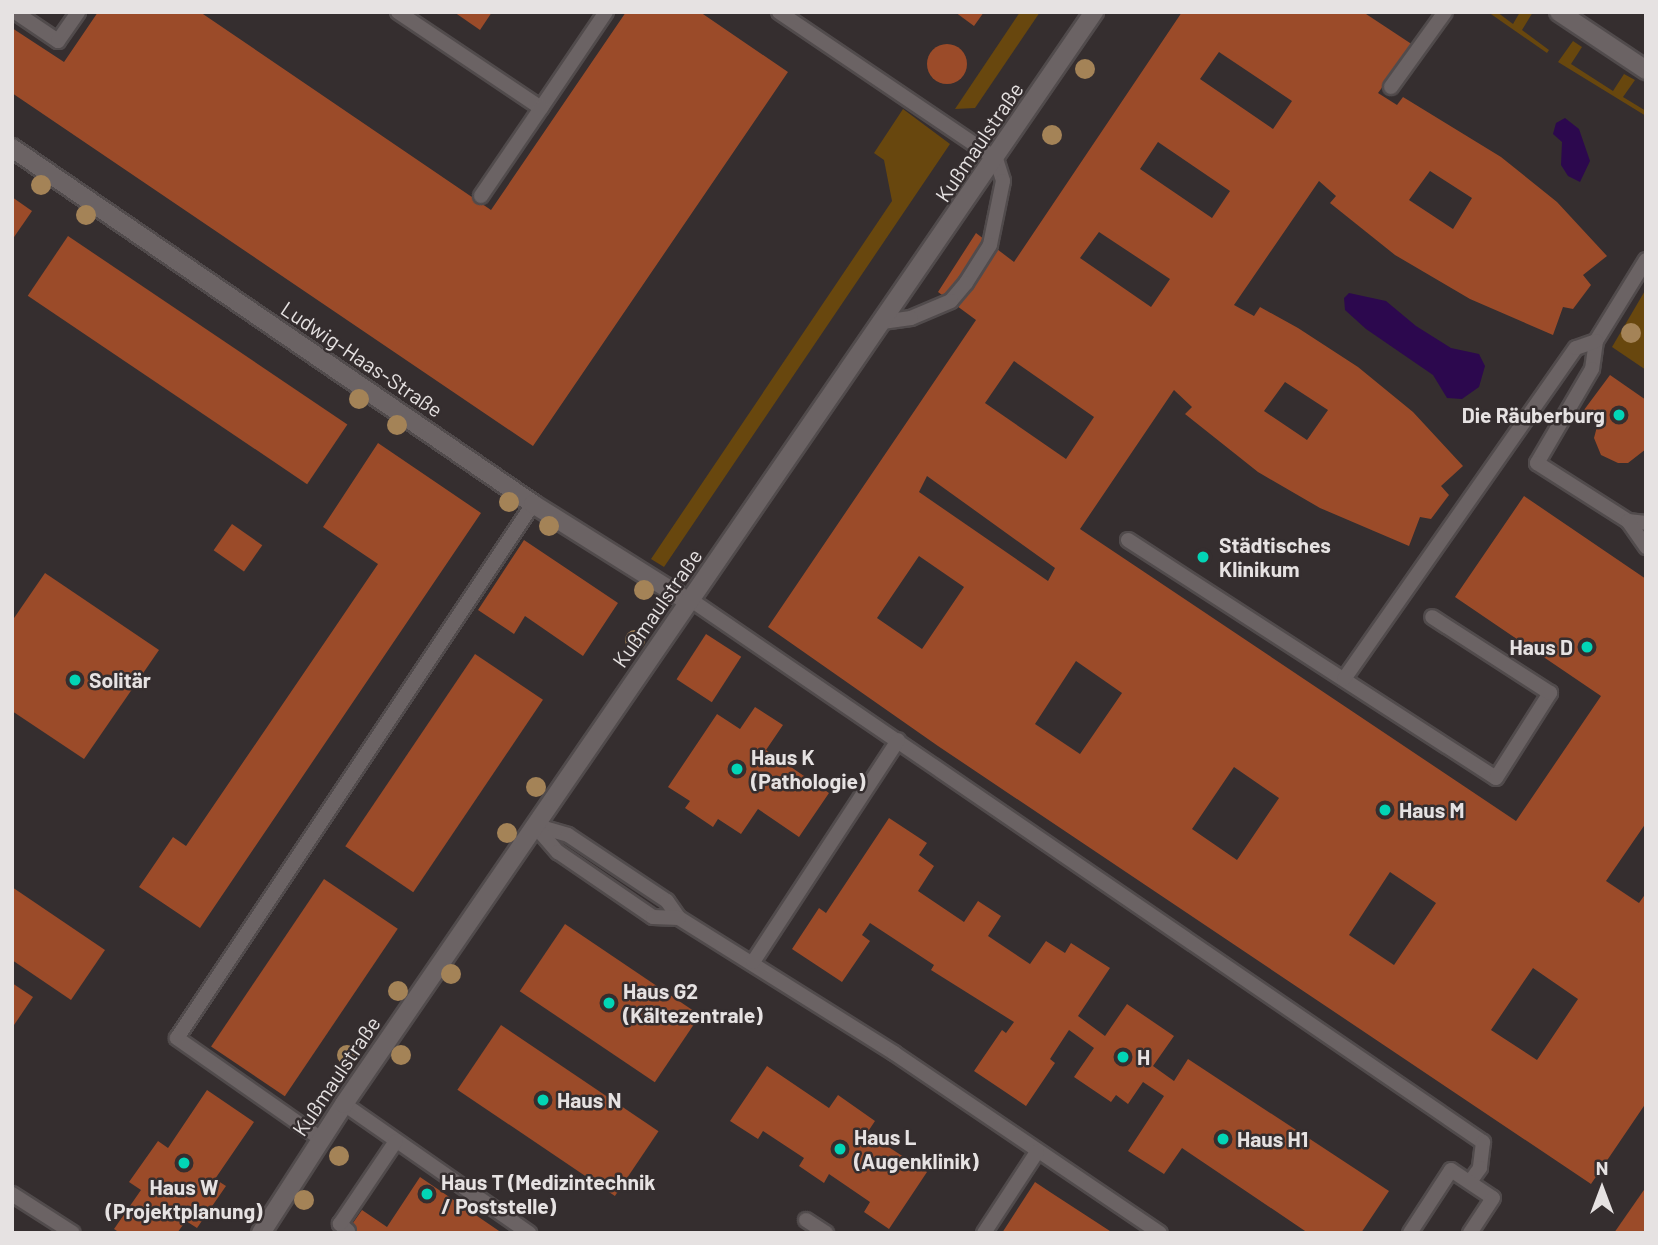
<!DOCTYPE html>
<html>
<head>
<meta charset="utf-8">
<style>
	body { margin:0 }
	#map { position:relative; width:1658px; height:1245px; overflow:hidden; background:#352e2f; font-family:Barlow,sans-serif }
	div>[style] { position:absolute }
	.green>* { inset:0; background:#68470e }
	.water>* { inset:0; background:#2c084e }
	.building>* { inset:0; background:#9b4b29; transform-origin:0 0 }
	.round { border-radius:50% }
	.roads { filter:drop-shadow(2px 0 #514b4c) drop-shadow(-2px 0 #514b4c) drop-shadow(0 2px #514b4c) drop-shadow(0 -2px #514b4c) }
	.lane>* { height:14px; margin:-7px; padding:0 7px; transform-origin:7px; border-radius:7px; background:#6b6364 }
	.street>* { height:18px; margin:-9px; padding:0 9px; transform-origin:9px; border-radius:9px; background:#6b6364 }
	.secondary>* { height:18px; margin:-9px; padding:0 9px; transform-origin:9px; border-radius:9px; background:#6b6364 }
	.trees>* { width:20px; height:20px; margin:-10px; border-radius:50%; background:#a48357 }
	.dots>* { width:19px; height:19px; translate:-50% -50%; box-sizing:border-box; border:4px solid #352e2f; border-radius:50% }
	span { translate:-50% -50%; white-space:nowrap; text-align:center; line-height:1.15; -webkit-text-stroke:5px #352e2f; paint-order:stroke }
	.street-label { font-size:21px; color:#e6e2e2 }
	.poi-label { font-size:21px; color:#e6e2e2; font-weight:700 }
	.right { translate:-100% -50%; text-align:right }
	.left { translate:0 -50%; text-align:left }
	.frame { position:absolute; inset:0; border:14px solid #e6e2e2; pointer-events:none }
	.north { position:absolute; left:1567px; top:1154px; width:70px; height:70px; -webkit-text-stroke:5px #352e2f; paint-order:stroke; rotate:0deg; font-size:19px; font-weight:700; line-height:28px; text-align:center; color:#e6e2e2 }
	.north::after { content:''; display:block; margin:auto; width:24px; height:32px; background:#e6e2e2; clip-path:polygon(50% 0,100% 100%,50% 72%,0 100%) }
</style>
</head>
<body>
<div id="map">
	<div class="green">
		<div style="clip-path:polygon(1020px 12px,1040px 12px,975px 108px,955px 109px)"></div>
		<div style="clip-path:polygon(1488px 12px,1497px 12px,1513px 24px,1520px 12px,1533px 12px,1522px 30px,1549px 50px,1547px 53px)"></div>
		<div style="clip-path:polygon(1573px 41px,1582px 47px,1571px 64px,1613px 91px,1624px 74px,1635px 80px,1623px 97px,1646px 111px,1646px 116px,1558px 62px)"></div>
		<div style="clip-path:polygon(903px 109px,950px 144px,664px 567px,651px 559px,892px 201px,884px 160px,874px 153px)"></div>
		<div style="clip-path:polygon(1646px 289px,1646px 370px,1612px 347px)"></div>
	</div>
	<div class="water">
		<div style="clip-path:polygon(1565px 118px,1579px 129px,1590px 161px,1580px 182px,1568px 176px,1561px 165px,1562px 142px,1553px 134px,1556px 123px)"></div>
		<div style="clip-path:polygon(1349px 293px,1386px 301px,1416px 326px,1451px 348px,1479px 354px,1485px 366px,1479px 387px,1462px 399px,1447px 398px,1433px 375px,1366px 329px,1345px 310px,1344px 298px)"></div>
	</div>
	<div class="building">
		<div style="clip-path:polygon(98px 12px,200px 12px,491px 210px,626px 12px,700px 12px,788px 72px,533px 446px,12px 93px,12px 28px,64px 62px)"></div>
		<div style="clip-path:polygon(454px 12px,492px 12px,480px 30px)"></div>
		<div style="clip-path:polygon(955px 12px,984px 12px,974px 26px)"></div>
		<div style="clip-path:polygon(evenodd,1182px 12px,1363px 12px,1413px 45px,1378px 93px,1397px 105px,1403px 97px,1501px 157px,1557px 202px,1607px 256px,1583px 275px,1591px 285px,1573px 309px,1563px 307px,1553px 335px,1470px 299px,1395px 255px,1330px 203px,1336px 196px,1319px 181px,1234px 305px,1254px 316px,1260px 307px,1298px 328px,1358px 367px,1413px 412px,1463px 466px,1441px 486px,1449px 495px,1431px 519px,1420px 517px,1409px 546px,1320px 508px,1258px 472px,1185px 414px,1192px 407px,1174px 390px,1080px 529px,1516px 821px,1601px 696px,1455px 597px,1524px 496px,1646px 579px,1646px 823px,1606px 881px,1639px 903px,1646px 893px,1646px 1103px,1591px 1184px,938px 746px,768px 627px,976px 320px,938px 292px,976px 233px,1014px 262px,1182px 12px,1219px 52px,1292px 101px,1273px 129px,1200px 79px,1219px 52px,1182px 12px,1158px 142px,1230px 191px,1212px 218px,1140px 169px,1158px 142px,1182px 12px,1430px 171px,1472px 198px,1453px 229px,1409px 200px,1430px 171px,1182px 12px,1099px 232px,1170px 279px,1151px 307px,1080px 258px,1099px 232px,1182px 12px,1014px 361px,1094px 417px,1066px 459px,985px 403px,1014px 361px,1182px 12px,1285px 382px,1328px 410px,1307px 440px,1264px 411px,1285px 382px,1182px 12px,927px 476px,1055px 568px,1048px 581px,919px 492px,927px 476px,1182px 12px,919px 556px,964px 587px,922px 649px,877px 618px,919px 556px,1182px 12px,1076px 661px,1122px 693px,1080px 754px,1035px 724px,1076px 661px,1182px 12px,1234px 767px,1279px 798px,1237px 860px,1192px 829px,1234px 767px,1182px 12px,1390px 872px,1436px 903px,1394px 965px,1349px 935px,1390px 872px,1182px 12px,1533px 968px,1578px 999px,1537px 1060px,1491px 1030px,1533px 968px)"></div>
		<div class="round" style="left:927px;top:44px;width:40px;height:40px"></div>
		<div style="clip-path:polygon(12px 197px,32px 211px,12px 240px)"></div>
		<div style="left:68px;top:236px;width:337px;height:72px;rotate:34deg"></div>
		<div style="clip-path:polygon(1610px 375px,1646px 400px,1646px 449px,1628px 463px,1618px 463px,1601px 455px,1594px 438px,1599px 419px,1584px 410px)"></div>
		<div style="clip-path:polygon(378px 443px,481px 513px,200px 928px,139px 887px,173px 837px,186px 846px,378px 564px,323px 527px)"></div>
		<div style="left:232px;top:524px;width:37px;height:32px;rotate:35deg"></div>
		<div style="clip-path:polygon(524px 540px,618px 603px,583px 656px,525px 616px,514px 634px,478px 610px)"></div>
		<div style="clip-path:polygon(45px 573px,159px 650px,84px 759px,12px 711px,12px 621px)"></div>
		<div style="left:706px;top:634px;width:42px;height:54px;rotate:33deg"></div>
		<div style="left:475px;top:654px;width:82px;height:232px;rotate:34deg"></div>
		<div style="clip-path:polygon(755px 707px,783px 725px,766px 750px,829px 793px,799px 837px,758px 809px,741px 834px,718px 819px,713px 827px,685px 808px,690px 801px,668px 787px,717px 714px,740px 729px)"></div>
		<div style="clip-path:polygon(889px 818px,927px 843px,919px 855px,934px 866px,918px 891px,964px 922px,978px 901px,1001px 916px,988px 936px,1030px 964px,1046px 941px,1065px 953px,1071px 943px,1110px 968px,1078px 1016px,1105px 1036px,1127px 1004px,1174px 1036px,1153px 1066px,1174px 1081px,1188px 1059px,1389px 1191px,1361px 1233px,1308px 1233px,1182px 1148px,1164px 1174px,1128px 1151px,1164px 1096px,1143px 1082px,1128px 1104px,1116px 1095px,1111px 1102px,1074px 1077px,1094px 1048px,1069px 1030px,1050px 1059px,1055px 1063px,1026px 1106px,974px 1071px,1002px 1030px,1006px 1033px,1014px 1022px,931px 970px,934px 965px,870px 923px,862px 935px,870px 941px,842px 982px,792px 949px,819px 908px,826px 913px)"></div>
		<div style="left:324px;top:879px;width:89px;height:202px;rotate:34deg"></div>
		<div style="clip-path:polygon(12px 887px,105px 950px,71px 1000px,12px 960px)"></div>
		<div style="left:565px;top:924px;width:163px;height:81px;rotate:34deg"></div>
		<div style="clip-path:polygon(12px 983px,33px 997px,12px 1028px)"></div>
		<div style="left:501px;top:1025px;width:190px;height:78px;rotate:34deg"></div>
		<div style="clip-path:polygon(767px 1066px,829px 1108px,838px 1095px,875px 1121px,867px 1133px,927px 1172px,889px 1229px,864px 1212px,870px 1202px,829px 1174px,824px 1183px,799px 1166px,804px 1158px,763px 1131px,758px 1139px,730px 1121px)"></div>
		<div style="clip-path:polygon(207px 1090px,254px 1122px,215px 1179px,226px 1186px,197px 1228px,186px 1221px,177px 1233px,120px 1233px,114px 1229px,141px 1190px,129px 1182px,158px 1141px,168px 1148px)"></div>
		<div style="clip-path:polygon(420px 1177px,502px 1233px,346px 1233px,362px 1210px,387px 1227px)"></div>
		<div style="clip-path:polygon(1035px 1182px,1050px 1192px,1113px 1233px,1002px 1233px)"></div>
		<div style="clip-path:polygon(1646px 1187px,1646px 1233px,1614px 1233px)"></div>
	</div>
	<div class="roads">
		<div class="lane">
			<div style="left:15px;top:12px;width:52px;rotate:34deg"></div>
			<div style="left:58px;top:41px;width:35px;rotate:-55deg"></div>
			<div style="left:398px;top:12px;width:172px;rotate:33.9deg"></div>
			<div style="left:541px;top:108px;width:116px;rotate:-55.9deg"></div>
			<div style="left:779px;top:12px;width:262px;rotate:34.1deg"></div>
			<div style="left:996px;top:159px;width:23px;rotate:72deg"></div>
			<div style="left:1003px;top:181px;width:65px;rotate:101.5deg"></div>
			<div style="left:990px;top:245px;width:45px;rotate:122.3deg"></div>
			<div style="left:966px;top:283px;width:23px;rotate:130deg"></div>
			<div style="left:951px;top:301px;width:43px;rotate:157deg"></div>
			<div style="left:911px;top:318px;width:29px;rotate:172deg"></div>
			<div style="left:1391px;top:87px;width:92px;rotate:-54.2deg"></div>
			<div style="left:481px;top:196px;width:107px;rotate:-55.7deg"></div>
			<div style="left:1646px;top:260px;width:95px;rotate:121.7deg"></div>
			<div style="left:1596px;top:341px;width:28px;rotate:98deg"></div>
			<div style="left:1592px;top:369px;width:109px;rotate:120.3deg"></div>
			<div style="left:1537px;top:463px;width:108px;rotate:32.5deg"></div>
			<div style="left:1628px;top:521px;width:18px;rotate:6deg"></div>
			<div style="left:1628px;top:521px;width:32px;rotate:55deg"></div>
			<div style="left:1128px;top:540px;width:438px;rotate:32.9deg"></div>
			<div style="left:1496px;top:778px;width:101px;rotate:-57.6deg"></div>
			<div style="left:1550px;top:693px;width:140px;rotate:-147.2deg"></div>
			<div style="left:691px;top:600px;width:960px;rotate:34.39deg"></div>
			<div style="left:1483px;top:1142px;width:26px;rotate:97deg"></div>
			<div style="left:1480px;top:1168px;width:17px;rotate:126deg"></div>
			<div style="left:1344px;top:679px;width:404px;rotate:-55deg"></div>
			<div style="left:1576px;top:348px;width:21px;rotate:-19deg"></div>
			<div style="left:534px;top:825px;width:35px;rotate:16deg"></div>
			<div style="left:568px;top:835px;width:119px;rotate:33.7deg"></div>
			<div style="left:667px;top:901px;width:21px;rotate:55deg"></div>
			<div style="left:679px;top:918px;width:254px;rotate:32.1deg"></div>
			<div style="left:894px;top:1053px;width:321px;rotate:34.1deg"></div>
			<div style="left:535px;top:826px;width:35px;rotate:49deg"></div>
			<div style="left:558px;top:852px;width:115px;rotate:34.4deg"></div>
			<div style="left:653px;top:917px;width:26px;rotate:2deg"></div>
			<div style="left:753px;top:962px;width:265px;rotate:-56.8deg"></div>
			<div style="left:344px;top:1104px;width:226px;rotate:34.9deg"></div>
			<div style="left:321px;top:1139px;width:176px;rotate:-145deg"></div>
			<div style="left:177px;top:1038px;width:642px;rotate:-56.31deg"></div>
			<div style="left:12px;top:1194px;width:72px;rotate:32.6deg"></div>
			<div style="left:806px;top:1220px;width:24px;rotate:33deg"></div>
			<div style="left:348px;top:1231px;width:11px;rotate:-139deg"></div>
			<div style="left:340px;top:1224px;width:100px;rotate:-56deg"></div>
			<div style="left:984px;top:1233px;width:97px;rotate:-56.8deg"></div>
			<div style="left:1410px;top:1233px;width:75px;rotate:-56.9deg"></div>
			<div style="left:1451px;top:1170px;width:50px;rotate:33.7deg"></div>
			<div style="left:1493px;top:1198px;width:42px;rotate:123.3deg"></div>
		</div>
		<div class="street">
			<div style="left:1559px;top:12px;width:105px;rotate:33.7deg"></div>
			<div style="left:12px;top:148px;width:631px;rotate:34.34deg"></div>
			<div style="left:533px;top:504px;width:184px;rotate:32.1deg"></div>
		</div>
		<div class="secondary">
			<div style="left:261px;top:1233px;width:153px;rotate:-57.2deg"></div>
			<div style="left:344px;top:1104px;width:1325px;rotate:-55.52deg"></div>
		</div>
	</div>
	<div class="trees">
		<div style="left:1085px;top:69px"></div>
		<div style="left:1052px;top:135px"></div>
		<div style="left:41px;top:185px"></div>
		<div style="left:86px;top:215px"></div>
		<div style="left:1631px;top:333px"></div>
		<div style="left:359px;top:399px"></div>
		<div style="left:397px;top:425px"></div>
		<div style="left:509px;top:502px"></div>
		<div style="left:549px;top:526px"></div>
		<div style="left:644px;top:590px"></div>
		<div style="left:635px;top:640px"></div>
		<div style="left:536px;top:787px"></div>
		<div style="left:507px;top:833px"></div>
		<div style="left:451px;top:974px"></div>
		<div style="left:398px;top:991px"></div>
		<div style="left:347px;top:1055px"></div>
		<div style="left:401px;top:1055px"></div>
		<div style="left:339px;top:1156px"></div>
		<div style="left:304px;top:1200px"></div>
	</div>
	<div class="dots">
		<div style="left:1619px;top:415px;background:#02d5b6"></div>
		<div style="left:1203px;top:557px;background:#02d5b6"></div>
		<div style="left:1587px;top:647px;background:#02d5b6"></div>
		<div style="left:75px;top:680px;background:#02d5b6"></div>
		<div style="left:737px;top:769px;background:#02d5b6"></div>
		<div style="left:1385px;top:810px;background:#02d5b6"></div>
		<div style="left:609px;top:1003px;background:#02d5b6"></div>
		<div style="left:1123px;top:1057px;background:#02d5b6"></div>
		<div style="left:543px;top:1100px;background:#02d5b6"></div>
		<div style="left:1223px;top:1139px;background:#02d5b6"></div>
		<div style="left:840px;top:1149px;background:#02d5b6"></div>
		<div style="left:184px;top:1163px;background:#02d5b6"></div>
		<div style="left:427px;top:1194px;background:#02d5b6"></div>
	</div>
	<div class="street-label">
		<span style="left:979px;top:142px;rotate:-56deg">Kußmaulstraße</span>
		<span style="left:362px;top:359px;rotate:34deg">Ludwig-Haas-Straße</span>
		<span style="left:657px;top:608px;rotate:-55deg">Kußmaulstraße</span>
		<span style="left:336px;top:1076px;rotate:-56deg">Kußmaulstraße</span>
	</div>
	<div class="poi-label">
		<span class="right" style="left:1605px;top:415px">Die Räuberburg</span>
		<span class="left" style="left:1219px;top:557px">Städtisches<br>Klinikum</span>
		<span class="right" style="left:1573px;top:647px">Haus D</span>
		<span class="left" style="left:89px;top:680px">Solitär</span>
		<span class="left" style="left:751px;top:769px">Haus K<br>(Pathologie)</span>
		<span class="left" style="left:1399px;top:810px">Haus M</span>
		<span class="left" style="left:623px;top:1003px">Haus G2<br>(Kältezentrale)</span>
		<span class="left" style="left:1137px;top:1057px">H</span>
		<span class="left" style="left:557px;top:1100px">Haus N</span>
		<span class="left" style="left:854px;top:1149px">Haus L<br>(Augenklinik)</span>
		<span class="left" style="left:1237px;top:1139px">Haus H1</span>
		<span class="left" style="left:441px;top:1194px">Haus T (Medizintechnik<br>/ Poststelle)</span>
		<span style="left:184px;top:1199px">Haus W<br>(Projektplanung)</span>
	</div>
	<div class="frame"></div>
	<div class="north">N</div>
</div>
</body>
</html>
